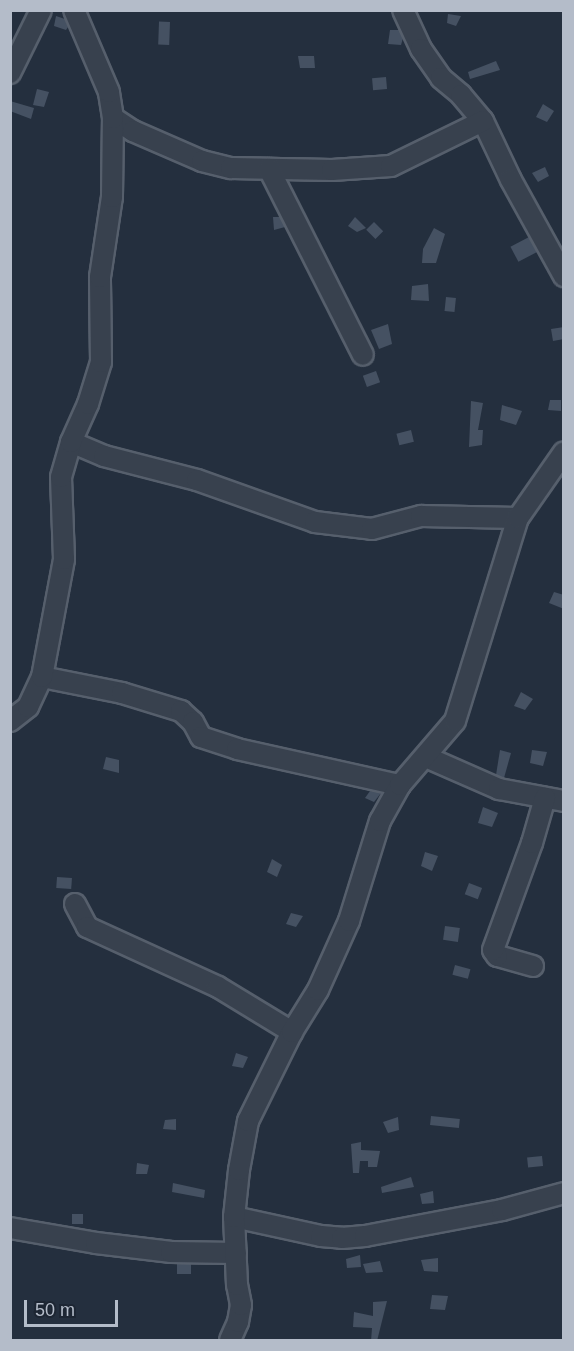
<!DOCTYPE html>
<html>
<head>
<meta charset="utf-8">
<style>
	body { margin:0 }
	#map { position:relative; width:574px; height:1351px; overflow:hidden; background:#242f3e; font-family:Arial,sans-serif }
	div>[style] { position:absolute }
	.building>* { inset:0; background:#455162; transform-origin:0 0 }
	.roads { filter:drop-shadow(2px 0 #565f6c) drop-shadow(-2px 0 #565f6c) drop-shadow(0 2px #565f6c) drop-shadow(0 -2px #565f6c) }
	.minor>* { height:20px; margin:-10px; padding:0 10px; transform-origin:10px; border-radius:10px; background:#38414e }
	span { translate:-50% -50%; white-space:nowrap; text-align:center; line-height:1.15; -webkit-text-stroke:4.5px #1d2633; paint-order:stroke }
	.frame { position:absolute; inset:0; border:12px solid #b4bcc9; pointer-events:none }
	.scale { position:absolute; left:24px; top:1300px; width:94px; height:27px; box-sizing:border-box; border:3px solid #b4bcc9; border-top:0; padding-left:8px; font-size:18px; line-height:21px; white-space:nowrap; color:#b4bcc9; -webkit-text-stroke:4px #1d2633; paint-order:stroke }
</style>
</head>
<body>
<div id="map">
	<div class="building">
		<div style="clip-path:polygon(448px 14px,461px 16px,456px 26px,447px 23px)"></div>
		<div style="clip-path:polygon(56px 16px,65px 19px,68px 27px,66px 30px,54px 26px)"></div>
		<div style="left:170px;top:22px;width:23px;height:11px;rotate:92deg"></div>
		<div style="clip-path:polygon(390px 30px,399px 30px,403px 38px,401px 45px,388px 44px)"></div>
		<div style="clip-path:polygon(298px 56px,314px 56px,315px 68px,300px 68px)"></div>
		<div style="clip-path:polygon(496px 61px,500px 70px,470px 79px,468px 72px)"></div>
		<div style="left:386px;top:77px;width:12px;height:14px;rotate:85deg"></div>
		<div style="clip-path:polygon(37px 89px,49px 92px,44px 107px,33px 105px)"></div>
		<div style="clip-path:polygon(10px 101px,34px 108px,31px 119px,10px 111px)"></div>
		<div style="clip-path:polygon(543px 104px,554px 111px,547px 122px,536px 117px)"></div>
		<div style="clip-path:polygon(545px 167px,549px 176px,538px 182px,532px 173px)"></div>
		<div style="clip-path:polygon(273px 217px,280px 217px,285px 227px,274px 230px)"></div>
		<div style="clip-path:polygon(355px 217px,366px 228px,357px 232px,348px 226px)"></div>
		<div style="left:374px;top:222px;width:13px;height:11px;rotate:45deg"></div>
		<div style="clip-path:polygon(434px 228px,445px 234px,436px 263px,422px 263px,423px 249px)"></div>
		<div style="left:529px;top:237px;width:17px;height:21px;rotate:62deg"></div>
		<div style="clip-path:polygon(428px 284px,429px 301px,411px 300px,412px 286px)"></div>
		<div style="left:446px;top:297px;width:10px;height:14px;rotate:6deg"></div>
		<div style="clip-path:polygon(388px 324px,392px 344px,379px 349px,371px 330px)"></div>
		<div style="clip-path:polygon(564px 327px,564px 339px,553px 341px,551px 329px)"></div>
		<div style="left:376px;top:371px;width:12px;height:14px;rotate:70deg"></div>
		<div style="clip-path:polygon(550px 400px,561px 400px,561px 411px,548px 410px)"></div>
		<div style="clip-path:polygon(471px 401px,483px 403px,478px 430px,483px 430px,482px 445px,469px 447px)"></div>
		<div style="clip-path:polygon(502px 405px,522px 411px,516px 425px,500px 420px)"></div>
		<div style="left:411px;top:430px;width:12px;height:15px;rotate:76deg"></div>
		<div style="clip-path:polygon(554px 592px,564px 595px,564px 609px,549px 603px)"></div>
		<div style="clip-path:polygon(521px 692px,533px 699px,525px 710px,514px 706px)"></div>
		<div style="clip-path:polygon(500px 750px,511px 753px,504px 778px,496px 775px)"></div>
		<div style="clip-path:polygon(532px 750px,547px 752px,543px 766px,530px 763px)"></div>
		<div style="clip-path:polygon(106px 757px,119px 760px,119px 773px,103px 769px)"></div>
		<div style="clip-path:polygon(370px 791px,381px 793px,374px 802px,365px 798px)"></div>
		<div style="clip-path:polygon(483px 807px,498px 813px,492px 827px,478px 823px)"></div>
		<div style="clip-path:polygon(425px 852px,438px 856px,432px 871px,421px 866px)"></div>
		<div style="clip-path:polygon(272px 859px,282px 865px,277px 877px,267px 872px)"></div>
		<div style="left:57px;top:877px;width:15px;height:11px;rotate:4deg"></div>
		<div style="left:469px;top:883px;width:14px;height:12px;rotate:21deg"></div>
		<div style="clip-path:polygon(291px 913px,303px 916px,296px 927px,286px 924px)"></div>
		<div style="left:445px;top:926px;width:15px;height:14px;rotate:8deg"></div>
		<div style="left:455px;top:965px;width:16px;height:10px;rotate:15deg"></div>
		<div style="clip-path:polygon(236px 1053px,248px 1057px,243px 1068px,232px 1066px)"></div>
		<div style="left:431px;top:1116px;width:29px;height:9px;rotate:6deg"></div>
		<div style="clip-path:polygon(398px 1117px,399px 1130px,388px 1133px,383px 1122px)"></div>
		<div style="clip-path:polygon(176px 1119px,176px 1130px,163px 1129px,165px 1120px)"></div>
		<div style="clip-path:polygon(361px 1142px,361px 1150px,380px 1151px,377px 1167px,368px 1167px,368px 1161px,360px 1161px,359px 1173px,353px 1173px,351px 1144px)"></div>
		<div style="left:542px;top:1156px;width:10px;height:15px;rotate:84deg"></div>
		<div style="clip-path:polygon(137px 1163px,149px 1165px,147px 1174px,136px 1174px)"></div>
		<div style="clip-path:polygon(411px 1177px,414px 1187px,382px 1193px,381px 1187px)"></div>
		<div style="clip-path:polygon(173px 1183px,205px 1190px,204px 1198px,172px 1192px)"></div>
		<div style="clip-path:polygon(433px 1191px,434px 1203px,422px 1204px,420px 1194px)"></div>
		<div style="left:72px;top:1214px;width:11px;height:10px"></div>
		<div style="clip-path:polygon(360px 1255px,361px 1267px,347px 1268px,346px 1259px)"></div>
		<div style="clip-path:polygon(438px 1258px,438px 1272px,424px 1271px,421px 1260px)"></div>
		<div style="clip-path:polygon(380px 1261px,383px 1272px,366px 1273px,363px 1264px)"></div>
		<div style="left:177px;top:1264px;width:14px;height:10px"></div>
		<div style="clip-path:polygon(432px 1295px,448px 1296px,445px 1310px,430px 1309px)"></div>
		<div style="clip-path:polygon(387px 1301px,377px 1341px,371px 1341px,372px 1328px,353px 1327px,354px 1312px,373px 1316px,373px 1302px)"></div>
	</div>
	<div class="roads">
		<div class="minor">
			<div style="left:403px;top:10px;width:43px;rotate:65.2deg"></div>
			<div style="left:421px;top:49px;width:35px;rotate:55deg"></div>
			<div style="left:441px;top:78px;width:26px;rotate:40deg"></div>
			<div style="left:461px;top:95px;width:34px;rotate:50deg"></div>
			<div style="left:483px;top:121px;width:65px;rotate:64.6deg"></div>
			<div style="left:511px;top:180px;width:110px;rotate:61.1deg"></div>
			<div style="left:10px;top:73px;width:70px;rotate:-63.8deg"></div>
			<div style="left:113px;top:118px;width:24px;rotate:33deg"></div>
			<div style="left:133px;top:131px;width:75px;rotate:23.5deg"></div>
			<div style="left:202px;top:161px;width:30px;rotate:14deg"></div>
			<div style="left:231px;top:168px;width:101px;rotate:1.1deg"></div>
			<div style="left:332px;top:170px;width:59px;rotate:-3.9deg"></div>
			<div style="left:391px;top:166px;width:102px;rotate:-26.1deg"></div>
			<div style="left:269px;top:169px;width:208px;rotate:63.2deg"></div>
			<div style="left:71px;top:442px;width:36px;rotate:23deg"></div>
			<div style="left:104px;top:456px;width:96px;rotate:14.5deg"></div>
			<div style="left:197px;top:480px;width:125px;rotate:19.6deg"></div>
			<div style="left:315px;top:522px;width:57px;rotate:7deg"></div>
			<div style="left:372px;top:529px;width:51px;rotate:-14.9deg"></div>
			<div style="left:421px;top:516px;width:97px;rotate:1.2deg"></div>
			<div style="left:42px;top:677px;width:82px;rotate:11.3deg"></div>
			<div style="left:122px;top:693px;width:62px;rotate:17deg"></div>
			<div style="left:181px;top:711px;width:16px;rotate:43deg"></div>
			<div style="left:193px;top:722px;width:17px;rotate:62deg"></div>
			<div style="left:201px;top:737px;width:38px;rotate:18deg"></div>
			<div style="left:237px;top:749px;width:167px;rotate:12.5deg"></div>
			<div style="left:10px;top:721px;width:23px;rotate:-38deg"></div>
			<div style="left:28px;top:707px;width:33px;rotate:-65deg"></div>
			<div style="left:42px;top:677px;width:120px;rotate:-79.4deg"></div>
			<div style="left:64px;top:559px;width:82px;rotate:-92.1deg"></div>
			<div style="left:61px;top:477px;width:36px;rotate:-74deg"></div>
			<div style="left:71px;top:442px;width:42px;rotate:-65.9deg"></div>
			<div style="left:88px;top:404px;width:44px;rotate:-72.8deg"></div>
			<div style="left:101px;top:362px;width:85px;rotate:-90.7deg"></div>
			<div style="left:100px;top:277px;width:81px;rotate:-81.5deg"></div>
			<div style="left:112px;top:197px;width:79px;rotate:-89.3deg"></div>
			<div style="left:113px;top:118px;width:26px;rotate:-99deg"></div>
			<div style="left:109px;top:92px;width:89px;rotate:-113.1deg"></div>
			<div style="left:426px;top:757px;width:80px;rotate:23.7deg"></div>
			<div style="left:499px;top:789px;width:66px;rotate:10.5deg"></div>
			<div style="left:75px;top:904px;width:26px;rotate:62deg"></div>
			<div style="left:87px;top:927px;width:144px;rotate:24.6deg"></div>
			<div style="left:218px;top:987px;width:87px;rotate:31.3deg"></div>
			<div style="left:533px;top:966px;width:37px;rotate:-164deg"></div>
			<div style="left:497px;top:956px;width:7px;rotate:-124deg"></div>
			<div style="left:493px;top:950px;width:114px;rotate:-70deg"></div>
			<div style="left:532px;top:843px;width:47px;rotate:-73.9deg"></div>
			<div style="left:234px;top:1217px;width:89px;rotate:12.3deg"></div>
			<div style="left:321px;top:1236px;width:21px;rotate:5deg"></div>
			<div style="left:342px;top:1238px;width:23px;rotate:-5deg"></div>
			<div style="left:365px;top:1236px;width:139px;rotate:-10.7deg"></div>
			<div style="left:502px;top:1210px;width:64px;rotate:-15.3deg"></div>
			<div style="left:10px;top:1228px;width:87px;rotate:9.9deg"></div>
			<div style="left:96px;top:1243px;width:76px;rotate:6.8deg"></div>
			<div style="left:171px;top:1252px;width:65px;rotate:0.9deg"></div>
			<div style="left:230px;top:1340px;width:20px;rotate:-66deg"></div>
			<div style="left:238px;top:1322px;width:17px;rotate:-80deg"></div>
			<div style="left:241px;top:1305px;width:20px;rotate:-101deg"></div>
			<div style="left:237px;top:1285px;width:68px;rotate:-92.5deg"></div>
			<div style="left:234px;top:1217px;width:47px;rotate:-83.9deg"></div>
			<div style="left:239px;top:1170px;width:50px;rotate:-79.6deg"></div>
			<div style="left:248px;top:1121px;width:99px;rotate:-63.7deg"></div>
			<div style="left:292px;top:1032px;width:49px;rotate:-58.2deg"></div>
			<div style="left:318px;top:990px;width:76px;rotate:-65.8deg"></div>
			<div style="left:349px;top:921px;width:105px;rotate:-72.8deg"></div>
			<div style="left:380px;top:821px;width:41px;rotate:-60.9deg"></div>
			<div style="left:400px;top:785px;width:84px;rotate:-49.3deg"></div>
			<div style="left:455px;top:721px;width:213px;rotate:-72.8deg"></div>
			<div style="left:518px;top:518px;width:80px;rotate:-55.1deg"></div>
		</div>
	</div>
	<div class="frame"></div>
	<div class="scale">50 m</div>
</div>
</body>
</html>
